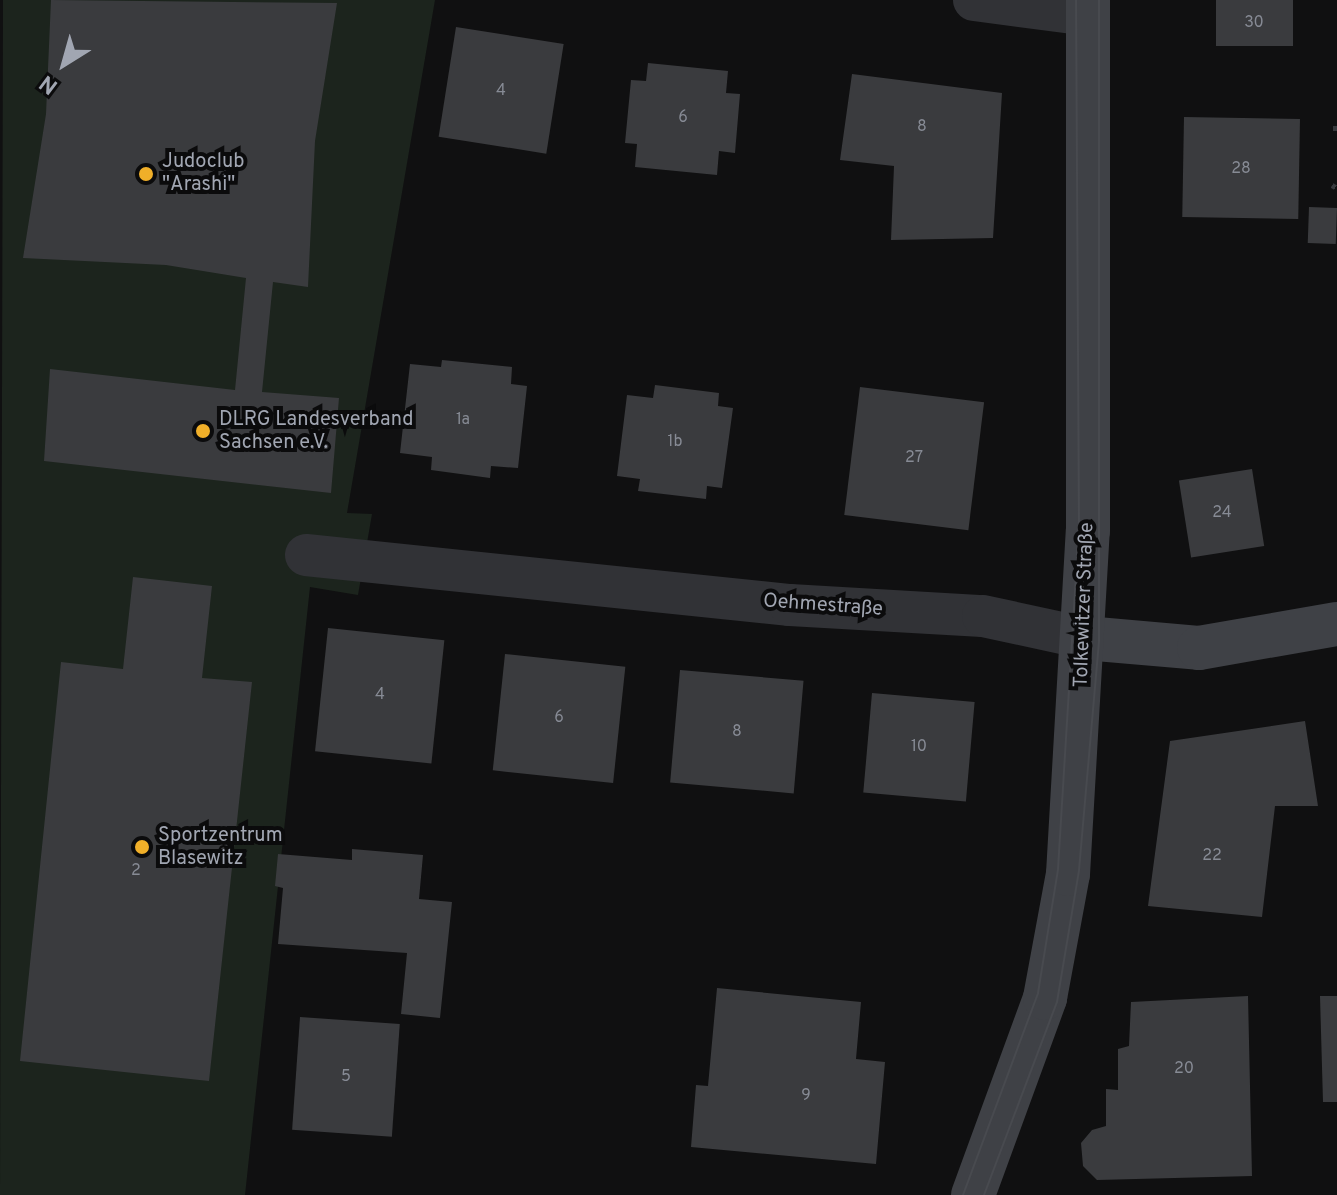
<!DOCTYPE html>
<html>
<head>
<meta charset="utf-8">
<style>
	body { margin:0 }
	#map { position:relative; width:1337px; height:1195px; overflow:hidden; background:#101011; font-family:Overpass,sans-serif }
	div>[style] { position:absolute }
	.green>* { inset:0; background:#1c241d }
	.building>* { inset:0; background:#3a3b3e; transform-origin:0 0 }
	.path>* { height:5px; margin-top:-2.5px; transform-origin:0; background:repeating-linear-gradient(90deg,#37393d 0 4px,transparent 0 10px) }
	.street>* { height:42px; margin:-21px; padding:0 21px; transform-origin:21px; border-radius:21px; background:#313236 }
	.secondary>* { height:44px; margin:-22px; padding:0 22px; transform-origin:22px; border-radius:22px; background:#3f4146 }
	.tram>* { height:2px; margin:-1px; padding:0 1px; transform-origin:1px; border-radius:1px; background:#484a4f }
	.dots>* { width:22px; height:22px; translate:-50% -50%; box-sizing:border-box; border:4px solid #0b0b0c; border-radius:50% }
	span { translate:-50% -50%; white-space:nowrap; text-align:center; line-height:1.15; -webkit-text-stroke:8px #0b0b0c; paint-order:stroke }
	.number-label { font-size:16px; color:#878b95 }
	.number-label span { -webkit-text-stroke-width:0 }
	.poi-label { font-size:20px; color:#a1a6b2 }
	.left { translate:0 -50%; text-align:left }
	.street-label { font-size:20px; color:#a1a6b2 }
	.north { position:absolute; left:24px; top:24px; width:80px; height:80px; -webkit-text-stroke:6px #0b0b0c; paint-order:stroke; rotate:217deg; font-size:22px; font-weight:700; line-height:32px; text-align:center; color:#a1a6b2 }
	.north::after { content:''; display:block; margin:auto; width:28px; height:36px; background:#a1a6b2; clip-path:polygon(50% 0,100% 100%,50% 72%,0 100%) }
</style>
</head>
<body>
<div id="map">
	<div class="green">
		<div style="clip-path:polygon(3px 0,435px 0,347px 513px,372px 514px,358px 595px,310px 587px,245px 1195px,0 1195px)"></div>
	</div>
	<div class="building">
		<div style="clip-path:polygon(51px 0,337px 3px,315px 141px,308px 287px,273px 282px,262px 392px,339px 398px,331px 493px,44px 461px,50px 369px,235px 390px,246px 278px,166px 265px,23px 258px,46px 114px)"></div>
		<div style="left:1216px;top:0;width:77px;height:46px"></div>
		<div style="left:456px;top:27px;width:109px;height:111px;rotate:9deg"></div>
		<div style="clip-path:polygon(648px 63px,728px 71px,726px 93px,740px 94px,735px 153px,719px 151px,717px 175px,635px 167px,637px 144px,625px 143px,631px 80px,646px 81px)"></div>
		<div style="clip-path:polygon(852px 74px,1002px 93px,993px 238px,891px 240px,894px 166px,840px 160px)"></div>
		<div style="left:1184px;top:117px;width:116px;height:100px;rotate:1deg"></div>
		<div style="left:1309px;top:207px;width:28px;height:36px;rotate:2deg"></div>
		<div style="clip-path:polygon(442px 360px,512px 367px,511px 384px,527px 386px,518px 468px,491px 466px,490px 478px,431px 470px,432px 457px,400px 453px,410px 364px,441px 367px)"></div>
		<div style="clip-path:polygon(655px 385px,719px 393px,718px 406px,733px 408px,722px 488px,707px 486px,706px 499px,638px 491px,640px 479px,617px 476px,627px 395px,653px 398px)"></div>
		<div style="left:860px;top:387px;width:125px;height:129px;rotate:7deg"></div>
		<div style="left:1252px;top:469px;width:78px;height:74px;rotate:81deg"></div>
		<div style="clip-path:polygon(133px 577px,212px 586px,202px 678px,252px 682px,209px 1081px,20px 1061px,61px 662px,123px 669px)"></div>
		<div style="left:328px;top:628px;width:117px;height:124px;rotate:6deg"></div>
		<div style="left:505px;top:654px;width:121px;height:117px;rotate:6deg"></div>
		<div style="left:680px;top:670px;width:124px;height:113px;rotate:5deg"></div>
		<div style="left:872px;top:693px;width:103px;height:100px;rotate:5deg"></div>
		<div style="clip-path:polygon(1305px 721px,1318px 806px,1275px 806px,1262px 917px,1148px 906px,1170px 741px)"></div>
		<div style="clip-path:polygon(352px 849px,423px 855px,419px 899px,452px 902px,440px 1018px,401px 1014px,407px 953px,278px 944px,283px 888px,275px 886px,278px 854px,352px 860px)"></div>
		<div style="clip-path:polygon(717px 988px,861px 1002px,856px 1059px,885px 1062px,876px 1164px,691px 1147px,696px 1085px,708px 1086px)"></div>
		<div style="clip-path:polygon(1248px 996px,1252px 1176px,1097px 1180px,1083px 1166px,1081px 1143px,1092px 1130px,1106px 1126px,1106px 1089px,1118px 1090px,1118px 1049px,1129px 1046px,1131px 1002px)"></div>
		<div style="clip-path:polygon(1320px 996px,1337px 996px,1337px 1102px,1323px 1102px)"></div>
		<div style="left:300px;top:1017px;width:100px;height:113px;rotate:4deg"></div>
	</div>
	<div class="path">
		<div style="left:1333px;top:128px;width:4px"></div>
		<div style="left:1332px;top:185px;width:6px;rotate:31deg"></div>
	</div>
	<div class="street">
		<div style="left:974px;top:0;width:115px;rotate:7.5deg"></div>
		<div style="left:306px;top:555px;width:487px;rotate:5.9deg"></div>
		<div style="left:790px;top:605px;width:193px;rotate:3.3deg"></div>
		<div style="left:983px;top:616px;width:104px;rotate:12.2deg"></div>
	</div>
	<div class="secondary">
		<div style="left:1085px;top:638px;width:114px;rotate:5deg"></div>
		<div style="left:1199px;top:648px;width:140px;rotate:-9.9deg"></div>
		<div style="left:973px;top:1195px;width:210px;rotate:-69.9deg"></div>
		<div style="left:1045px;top:998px;width:126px;rotate:-79.5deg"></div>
		<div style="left:1068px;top:874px;width:344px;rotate:-86.7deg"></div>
		<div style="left:1088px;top:531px;width:531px;rotate:-90deg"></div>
	</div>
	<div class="tram">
		<div style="left:963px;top:1195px;width:215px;rotate:-69.6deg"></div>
		<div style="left:1038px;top:993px;width:126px;rotate:-80.8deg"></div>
		<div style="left:1058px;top:869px;width:340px;rotate:-86.5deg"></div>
		<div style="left:1079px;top:530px;width:530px;rotate:-90.32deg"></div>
		<div style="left:984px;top:1195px;width:206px;rotate:-69.3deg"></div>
		<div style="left:1057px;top:1002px;width:134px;rotate:-80.5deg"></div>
		<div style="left:1079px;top:870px;width:230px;rotate:-85deg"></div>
		<div style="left:1099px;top:641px;width:641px;rotate:-90deg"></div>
	</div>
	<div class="dots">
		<div style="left:146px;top:174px;background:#f0af29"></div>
		<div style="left:203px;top:431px;background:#f0af29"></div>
		<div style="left:142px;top:847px;background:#f0af29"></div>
	</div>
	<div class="number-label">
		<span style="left:1254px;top:23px">30</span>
		<span style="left:501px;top:91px">4</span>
		<span style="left:683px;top:118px">6</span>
		<span style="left:922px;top:127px">8</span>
		<span style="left:1241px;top:169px">28</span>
		<span style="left:463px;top:420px">1a</span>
		<span style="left:675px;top:442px">1b</span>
		<span style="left:914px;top:458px">27</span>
		<span style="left:1222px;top:513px">24</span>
		<span style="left:380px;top:695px">4</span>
		<span style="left:559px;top:718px">6</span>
		<span style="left:737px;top:732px">8</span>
		<span style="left:919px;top:747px">10</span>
		<span style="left:1212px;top:856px">22</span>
		<span style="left:136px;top:871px">2</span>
		<span style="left:1184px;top:1069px">20</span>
		<span style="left:346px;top:1077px">5</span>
		<span style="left:806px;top:1096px">9</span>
	</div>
	<div class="poi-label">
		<span class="left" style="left:162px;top:174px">Judoclub<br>"Arashi"</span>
		<span class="left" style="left:219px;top:432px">DLRG Landesverband<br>Sachsen e.V.</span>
		<span class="left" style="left:158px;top:848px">Sportzentrum<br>Blasewitz</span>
	</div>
	<div class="street-label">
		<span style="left:1085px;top:605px;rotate:-88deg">Tolkewitzer Straße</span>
		<span style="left:823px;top:606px;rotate:4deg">Oehmestraße</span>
	</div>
	<div class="north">N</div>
</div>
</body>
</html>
